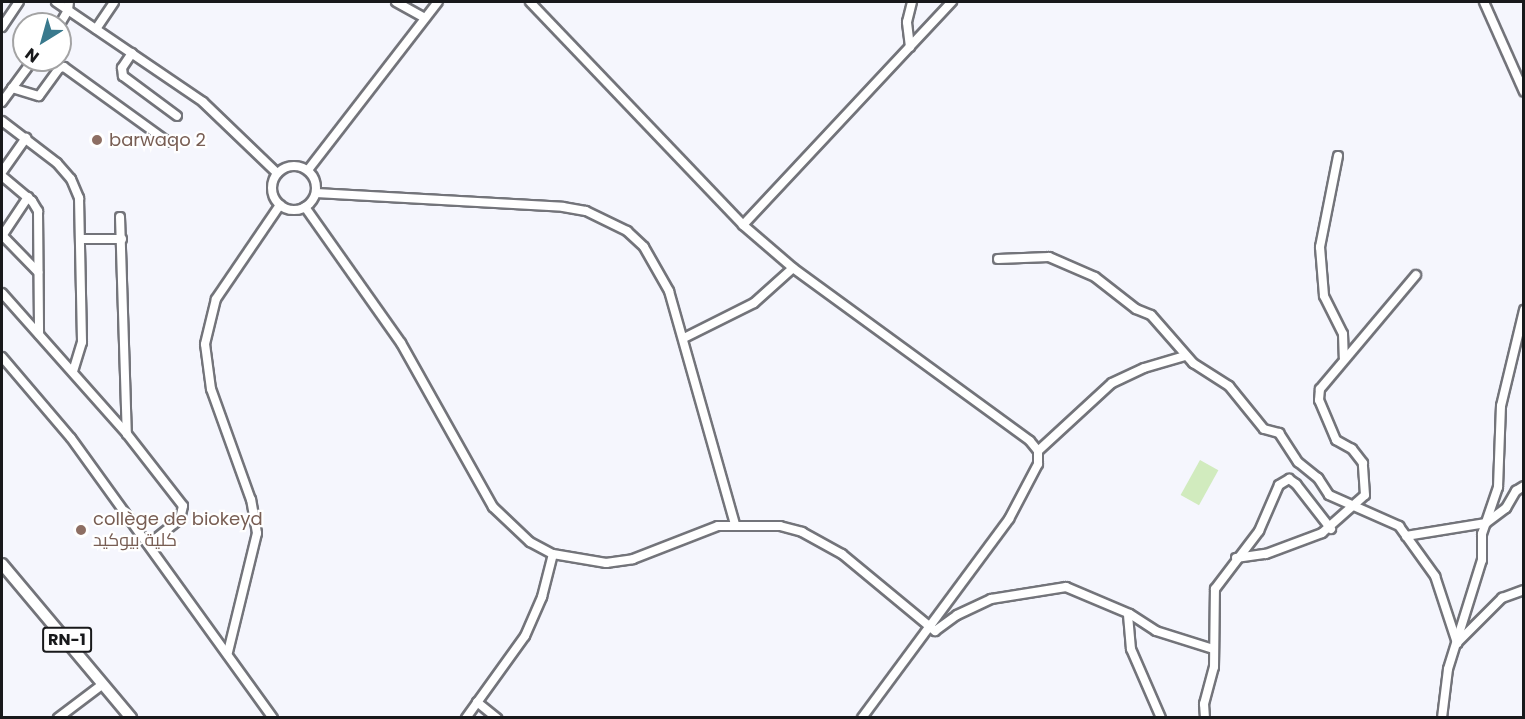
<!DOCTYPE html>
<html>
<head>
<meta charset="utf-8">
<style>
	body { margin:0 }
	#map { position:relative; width:1525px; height:719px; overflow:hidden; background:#f5f6fd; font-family:Poppins,Cairo,sans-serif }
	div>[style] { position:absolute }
	.green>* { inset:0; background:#d1ebbe; transform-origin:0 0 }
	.roads { filter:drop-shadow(2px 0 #73747a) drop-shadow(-2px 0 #73747a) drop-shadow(0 2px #73747a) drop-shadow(0 -2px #73747a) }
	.minor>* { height:8px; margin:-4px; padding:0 4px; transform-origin:4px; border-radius:4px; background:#fff }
	.minor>.ring { margin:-4px; padding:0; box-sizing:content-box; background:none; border:8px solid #fff; border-radius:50% }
	.major>* { height:10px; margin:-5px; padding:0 5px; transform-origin:5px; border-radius:5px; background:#fff }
	.dots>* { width:16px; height:16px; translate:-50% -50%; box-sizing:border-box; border:3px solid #fff; border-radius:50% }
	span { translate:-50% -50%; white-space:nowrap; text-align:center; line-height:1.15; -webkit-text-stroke:4.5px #fff; paint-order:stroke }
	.shield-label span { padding:2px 4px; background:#fff; border:2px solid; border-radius:4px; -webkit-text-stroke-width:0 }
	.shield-label { font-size:16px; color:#18191b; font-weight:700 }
	.education-label { font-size:18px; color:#785e54 }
	.left { translate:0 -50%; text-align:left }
	.frame { position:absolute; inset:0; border:3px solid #18191b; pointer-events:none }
	.north { position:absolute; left:12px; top:12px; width:60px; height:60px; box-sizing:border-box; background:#fff; border:2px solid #a3a3a4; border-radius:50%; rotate:217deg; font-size:16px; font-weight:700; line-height:24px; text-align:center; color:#18191b }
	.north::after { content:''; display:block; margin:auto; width:21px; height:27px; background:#39798d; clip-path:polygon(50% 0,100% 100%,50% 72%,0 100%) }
</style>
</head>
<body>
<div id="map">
	<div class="green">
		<div style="left:1200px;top:460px;width:21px;height:40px;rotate:29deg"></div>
	</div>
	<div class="roads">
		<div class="minor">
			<div style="left:56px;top:2px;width:178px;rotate:34.2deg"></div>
			<div style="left:203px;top:102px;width:103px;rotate:43.8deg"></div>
			<div style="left:396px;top:2px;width:33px;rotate:29deg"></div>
			<div style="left:530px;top:2px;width:308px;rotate:46.3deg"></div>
			<div style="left:743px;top:225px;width:66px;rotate:40.7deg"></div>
			<div style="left:793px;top:268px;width:293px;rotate:36.1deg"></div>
			<div style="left:1030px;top:441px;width:13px;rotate:51deg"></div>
			<div style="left:1038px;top:451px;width:13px;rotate:90deg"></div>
			<div style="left:1038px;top:464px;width:62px;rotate:117.8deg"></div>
			<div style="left:1009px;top:519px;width:247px;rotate:126.5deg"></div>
			<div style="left:1484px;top:2px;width:98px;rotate:66deg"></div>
			<div style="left:60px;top:24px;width:16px;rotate:-60deg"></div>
			<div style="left:68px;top:10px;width:8px;rotate:-83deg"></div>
			<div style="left:2px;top:27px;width:30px;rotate:-56deg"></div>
			<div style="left:96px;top:29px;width:32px;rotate:-56deg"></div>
			<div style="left:910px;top:47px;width:25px;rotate:-97deg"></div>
			<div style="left:907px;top:22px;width:21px;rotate:-76deg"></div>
			<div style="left:132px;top:53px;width:18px;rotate:124deg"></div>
			<div style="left:122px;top:68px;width:8px;rotate:83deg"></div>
			<div style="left:123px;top:76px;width:67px;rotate:36.5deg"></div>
			<div style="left:12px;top:88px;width:28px;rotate:17deg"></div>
			<div style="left:39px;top:96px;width:34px;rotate:-54deg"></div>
			<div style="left:59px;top:68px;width:5px;rotate:-11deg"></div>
			<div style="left:64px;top:67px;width:128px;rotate:35.8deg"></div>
			<div style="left:2px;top:102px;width:52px;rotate:-53.6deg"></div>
			<div style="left:2px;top:121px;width:69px;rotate:37.4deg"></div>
			<div style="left:57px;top:163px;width:21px;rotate:49deg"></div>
			<div style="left:71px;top:179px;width:21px;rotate:67deg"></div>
			<div style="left:79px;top:198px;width:144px;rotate:88.8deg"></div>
			<div style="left:82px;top:342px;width:31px;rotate:107deg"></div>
			<div style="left:1338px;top:156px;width:93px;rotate:101.2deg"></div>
			<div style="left:1320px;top:247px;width:49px;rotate:85.3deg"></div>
			<div style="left:1324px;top:296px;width:42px;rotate:63.4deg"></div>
			<div style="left:1343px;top:334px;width:24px;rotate:88deg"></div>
			<div class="ring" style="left:272px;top:166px;width:36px;height:36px"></div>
			<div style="left:308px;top:170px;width:212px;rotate:-52.3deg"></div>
			<div style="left:2px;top:172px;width:42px;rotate:-54.8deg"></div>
			<div style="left:2px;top:176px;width:39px;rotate:40deg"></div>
			<div style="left:32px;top:201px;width:12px;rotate:59deg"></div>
			<div style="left:38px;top:211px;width:123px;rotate:89.5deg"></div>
			<div style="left:316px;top:193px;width:247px;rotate:3.2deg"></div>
			<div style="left:563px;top:207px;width:23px;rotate:10deg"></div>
			<div style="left:586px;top:211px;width:46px;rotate:26deg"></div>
			<div style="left:627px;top:231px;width:23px;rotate:43deg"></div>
			<div style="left:644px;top:247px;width:51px;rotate:60.4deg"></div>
			<div style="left:669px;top:291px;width:242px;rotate:74.2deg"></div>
			<div style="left:305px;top:207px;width:166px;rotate:54.8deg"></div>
			<div style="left:401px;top:343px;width:188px;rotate:60.7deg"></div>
			<div style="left:493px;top:507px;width:51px;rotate:43.4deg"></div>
			<div style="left:530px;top:542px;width:26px;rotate:28deg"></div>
			<div style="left:553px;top:554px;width:54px;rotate:9.6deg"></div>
			<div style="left:606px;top:563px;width:27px;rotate:-8deg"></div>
			<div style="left:633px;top:559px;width:91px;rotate:-21.2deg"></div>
			<div style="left:718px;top:526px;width:62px"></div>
			<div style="left:780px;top:526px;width:23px;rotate:15deg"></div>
			<div style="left:802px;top:532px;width:46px;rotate:28.8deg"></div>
			<div style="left:842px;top:554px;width:121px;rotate:39.6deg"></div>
			<div style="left:935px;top:631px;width:27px;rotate:-36deg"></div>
			<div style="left:957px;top:615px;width:38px;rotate:-25deg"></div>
			<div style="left:991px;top:599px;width:76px;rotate:-9.1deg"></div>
			<div style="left:1066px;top:587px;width:69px;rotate:22.9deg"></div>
			<div style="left:1130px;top:614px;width:31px;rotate:33deg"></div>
			<div style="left:1156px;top:631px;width:60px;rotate:17.5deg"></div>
			<div style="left:120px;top:217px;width:217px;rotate:88.2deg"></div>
			<div style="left:743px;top:225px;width:306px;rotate:-46.9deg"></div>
			<div style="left:2px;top:235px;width:52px;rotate:45.8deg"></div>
			<div style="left:2px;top:236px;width:47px;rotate:-56.3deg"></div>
			<div style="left:80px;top:239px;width:42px"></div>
			<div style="left:998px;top:259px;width:51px;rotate:-2.2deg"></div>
			<div style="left:1049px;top:257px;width:50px;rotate:23.5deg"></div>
			<div style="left:1095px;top:277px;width:52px;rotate:38deg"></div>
			<div style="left:1136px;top:309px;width:16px;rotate:22deg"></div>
			<div style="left:1151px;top:315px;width:64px;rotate:48.8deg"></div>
			<div style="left:1193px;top:363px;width:43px;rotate:32.6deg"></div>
			<div style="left:1229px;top:386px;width:55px;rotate:50.9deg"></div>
			<div style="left:1264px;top:429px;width:16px;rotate:15deg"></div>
			<div style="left:1279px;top:433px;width:35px;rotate:57deg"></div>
			<div style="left:1298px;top:462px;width:26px;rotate:39deg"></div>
			<div style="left:1318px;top:478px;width:20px;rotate:57deg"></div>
			<div style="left:1329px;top:495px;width:77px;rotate:23.9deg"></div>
			<div style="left:1399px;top:526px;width:62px;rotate:54.2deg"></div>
			<div style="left:1435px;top:576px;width:71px;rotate:71.8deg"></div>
			<div style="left:2px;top:293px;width:188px;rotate:48.4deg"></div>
			<div style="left:127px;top:434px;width:91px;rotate:52.1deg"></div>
			<div style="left:183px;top:506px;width:13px;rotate:103deg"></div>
			<div style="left:180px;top:519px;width:40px;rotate:141deg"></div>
			<div style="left:684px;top:338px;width:78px;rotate:-26.6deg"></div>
			<div style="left:754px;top:303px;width:52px;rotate:-41.9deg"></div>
			<div style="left:2px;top:357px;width:106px;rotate:49.6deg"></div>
			<div style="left:71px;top:438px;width:345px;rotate:54.2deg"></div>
			<div style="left:1038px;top:451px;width:100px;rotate:-42.6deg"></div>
			<div style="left:1112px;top:383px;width:35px;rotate:-25deg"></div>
			<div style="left:1144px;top:368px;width:43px;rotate:-16.3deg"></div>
			<div style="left:1406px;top:536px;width:81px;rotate:-9.2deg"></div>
			<div style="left:1486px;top:523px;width:25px;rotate:-37deg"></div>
			<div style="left:1506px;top:508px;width:20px;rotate:-60deg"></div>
			<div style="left:1516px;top:491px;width:9px;rotate:-32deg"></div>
			<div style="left:1236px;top:558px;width:30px;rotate:-8deg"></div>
			<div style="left:1266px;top:554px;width:60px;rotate:-20.6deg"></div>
			<div style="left:1322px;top:533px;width:57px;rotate:-41.5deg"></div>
			<div style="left:1365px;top:495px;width:32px;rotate:-94deg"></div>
			<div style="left:1363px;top:463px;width:18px;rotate:-128deg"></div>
			<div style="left:1352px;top:449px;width:18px;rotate:-151deg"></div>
			<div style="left:1336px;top:440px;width:43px;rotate:-113deg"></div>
			<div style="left:1319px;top:400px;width:11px;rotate:-85deg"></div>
			<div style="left:1320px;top:389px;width:149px;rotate:-49.9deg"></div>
			<div style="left:1128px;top:615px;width:34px;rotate:85deg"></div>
			<div style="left:1131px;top:649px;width:75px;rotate:66.5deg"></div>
			<div style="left:1457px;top:643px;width:64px;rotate:-45deg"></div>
			<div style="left:1502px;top:598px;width:23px;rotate:-20deg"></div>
			<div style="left:228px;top:652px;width:122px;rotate:-76.3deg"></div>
			<div style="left:257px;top:533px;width:34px;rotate:-100deg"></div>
			<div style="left:251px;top:500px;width:118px;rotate:-109.8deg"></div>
			<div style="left:211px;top:389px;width:45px;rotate:-97.6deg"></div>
			<div style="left:205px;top:344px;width:46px;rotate:-76.3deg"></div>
			<div style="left:216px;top:299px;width:114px;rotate:-55.8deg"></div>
			<div style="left:477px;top:702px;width:26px;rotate:39deg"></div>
			<div style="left:58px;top:718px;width:56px;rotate:-37.1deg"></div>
			<div style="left:466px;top:718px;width:101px;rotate:-54.3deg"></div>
			<div style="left:525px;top:636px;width:43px;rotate:-66.4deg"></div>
			<div style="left:542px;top:597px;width:44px;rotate:-75.7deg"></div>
			<div style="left:1205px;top:718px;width:14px;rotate:-94deg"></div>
			<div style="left:1204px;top:704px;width:38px;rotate:-75deg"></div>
			<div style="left:1214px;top:667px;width:78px;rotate:-89.3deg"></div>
			<div style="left:1215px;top:589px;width:73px;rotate:-52.8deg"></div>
			<div style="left:1259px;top:531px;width:50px;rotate:-66.5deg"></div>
			<div style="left:1279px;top:485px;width:12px;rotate:-31deg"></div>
			<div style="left:1289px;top:479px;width:9px;rotate:36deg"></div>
			<div style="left:1296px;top:484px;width:57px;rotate:52.1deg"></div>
			<div style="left:1442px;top:718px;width:49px;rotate:-83deg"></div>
			<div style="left:1448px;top:669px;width:114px;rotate:-72.7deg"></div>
			<div style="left:1482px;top:560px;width:26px;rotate:-90deg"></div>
			<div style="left:1482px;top:534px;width:50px;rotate:-71.2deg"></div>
			<div style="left:1498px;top:487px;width:81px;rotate:-87.9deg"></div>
			<div style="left:1501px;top:406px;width:99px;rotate:-76.5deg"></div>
		</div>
		<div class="major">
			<div style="left:2px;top:564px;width:201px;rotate:50deg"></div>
		</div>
	</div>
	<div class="dots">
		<div style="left:97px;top:140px;background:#8d6e63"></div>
		<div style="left:81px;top:530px;background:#8d6e63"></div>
	</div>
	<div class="shield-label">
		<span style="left:67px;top:640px">RN-1</span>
	</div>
	<div class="education-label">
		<span class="left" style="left:109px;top:140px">barwaqo 2</span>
		<span class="left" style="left:93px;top:530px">collège de biokeyd<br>كلية بيوكيد</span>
	</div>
	<div class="frame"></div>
	<div class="north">N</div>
</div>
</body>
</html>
